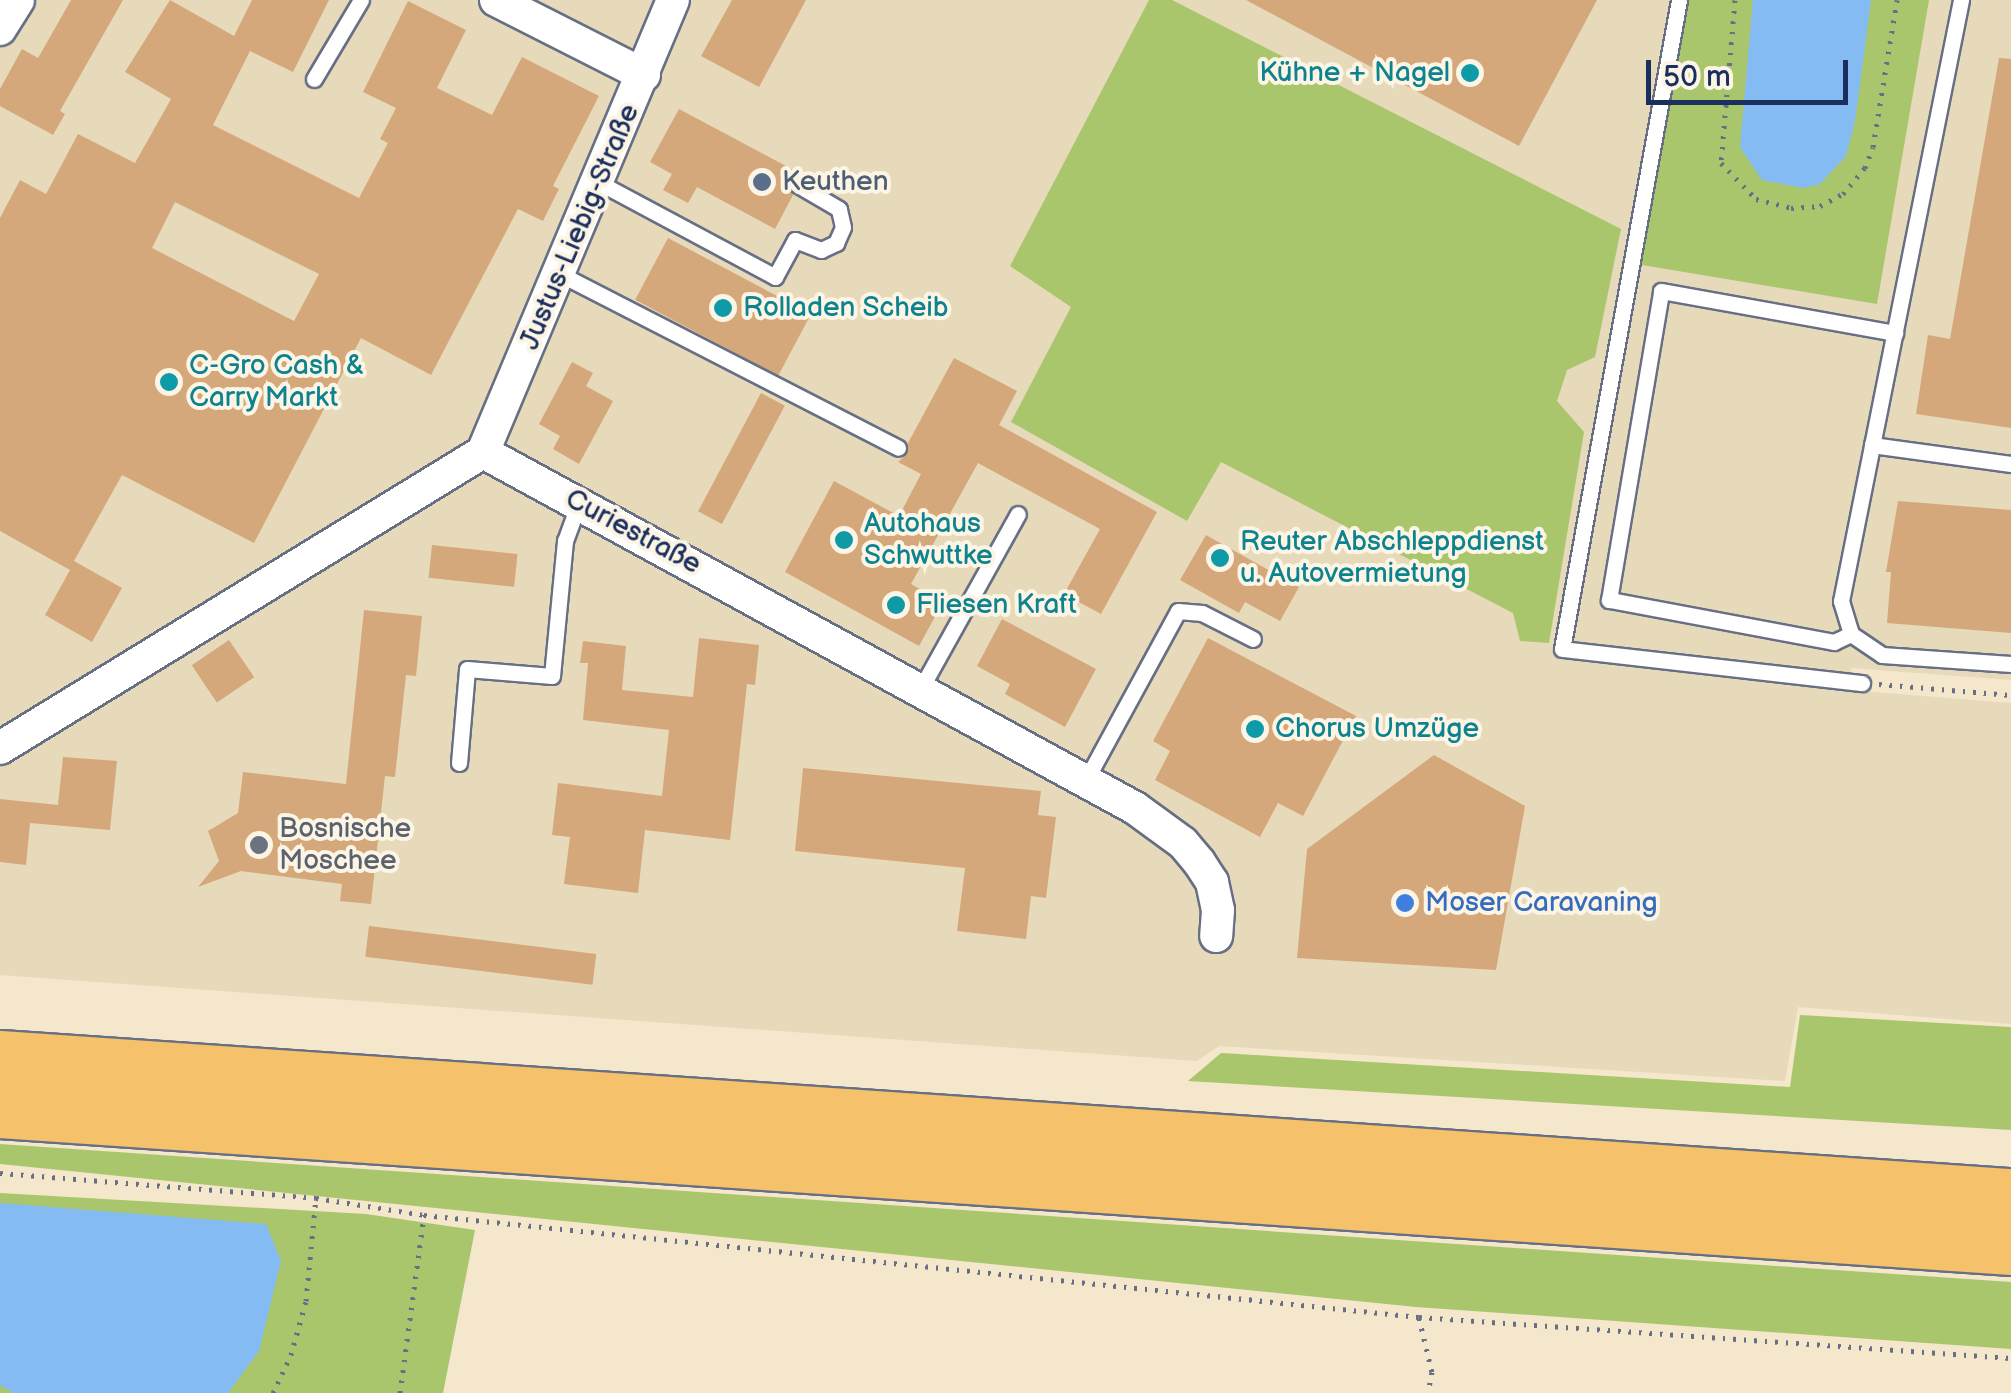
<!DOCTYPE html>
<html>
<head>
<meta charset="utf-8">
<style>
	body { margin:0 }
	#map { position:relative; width:2011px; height:1393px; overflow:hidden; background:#f4e7cc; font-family:"Balsamiq Sans",sans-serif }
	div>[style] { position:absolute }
	.built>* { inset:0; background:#e6daba }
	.green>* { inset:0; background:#aac66d }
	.water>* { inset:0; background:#84bbf3 }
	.building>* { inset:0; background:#d5a87b; transform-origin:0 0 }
	.path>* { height:5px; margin-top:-2.5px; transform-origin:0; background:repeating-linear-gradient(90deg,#676f84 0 2.5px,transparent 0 10.5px) }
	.roads { filter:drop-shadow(2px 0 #676f84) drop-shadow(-2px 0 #676f84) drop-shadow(0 2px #676f84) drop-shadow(0 -2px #676f84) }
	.service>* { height:15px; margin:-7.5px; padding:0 7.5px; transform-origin:7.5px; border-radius:7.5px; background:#fff }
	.minor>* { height:32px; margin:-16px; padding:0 16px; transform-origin:16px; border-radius:16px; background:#fff }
	.motorway>* { height:55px; margin:-27.5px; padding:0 27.5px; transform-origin:27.5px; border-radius:27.5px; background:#f5c16b }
	.dots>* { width:28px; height:28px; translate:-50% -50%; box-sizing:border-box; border:5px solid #fcf5e5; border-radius:50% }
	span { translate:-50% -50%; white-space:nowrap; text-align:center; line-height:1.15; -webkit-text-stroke:8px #fcf5e5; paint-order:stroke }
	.culture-label { font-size:28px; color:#0d838f }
	.right { translate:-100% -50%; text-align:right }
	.left { translate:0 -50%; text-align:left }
	.service-label { font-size:28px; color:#4e5e75 }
	.street-label { font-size:28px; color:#1b2f5e }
	.worship-label { font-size:28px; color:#5b616d }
	.shop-label { font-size:28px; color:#366cbe }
	.scale { position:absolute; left:1646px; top:60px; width:202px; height:45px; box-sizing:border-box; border:5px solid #1b2f5e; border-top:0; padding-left:12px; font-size:30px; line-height:35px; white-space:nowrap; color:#1b2f5e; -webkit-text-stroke:8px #fcf5e5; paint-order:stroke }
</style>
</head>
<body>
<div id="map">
	<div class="built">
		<div style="clip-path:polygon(0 0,2011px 0,2011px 680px,1851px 668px,1848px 690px,2011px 703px,2011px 1024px,1798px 1007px,1785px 1081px,1219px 1046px,1197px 1061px,0 975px)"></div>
	</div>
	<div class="green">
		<div style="clip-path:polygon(1149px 0,1172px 0,1621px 229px,1595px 357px,1567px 370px,1557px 401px,1584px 432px,1549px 643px,1520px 641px,1513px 613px,1221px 462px,1187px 521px,1011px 422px,1071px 307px,1010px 266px)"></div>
		<div style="clip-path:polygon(1682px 0,1929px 0,1877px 304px,1636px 264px)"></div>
		<div style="clip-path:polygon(1800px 1015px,2011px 1027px,2011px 1130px,1188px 1081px,1221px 1053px,1790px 1087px)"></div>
		<div style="clip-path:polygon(0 1144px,2011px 1282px,2011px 1349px,1416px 1307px,0 1164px)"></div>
		<div style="clip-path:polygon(0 1193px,366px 1214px,475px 1230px,443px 1393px,0 1393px)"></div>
	</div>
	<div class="water">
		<div style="clip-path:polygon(1753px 0,1871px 0,1855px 121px,1846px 156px,1820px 184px,1803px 188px,1762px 180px,1740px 147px)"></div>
		<div style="clip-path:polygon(0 1203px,266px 1224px,281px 1261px,259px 1351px,228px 1393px,14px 1393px,0 1385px)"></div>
	</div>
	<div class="building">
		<div style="clip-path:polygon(71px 0,123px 0,60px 111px,65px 114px,53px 135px,0 106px,0 89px,22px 49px,38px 58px)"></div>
		<div style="clip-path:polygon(evenodd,170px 0,234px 36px,252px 0,329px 0,293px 72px,250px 51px,213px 125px,359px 198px,388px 143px,380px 139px,396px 108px,363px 92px,408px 1px,466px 30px,437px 88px,492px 115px,522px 57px,599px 96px,553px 186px,559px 189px,543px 221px,518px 209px,431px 375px,361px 338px,254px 543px,122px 475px,74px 561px,122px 588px,92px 642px,45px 615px,70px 570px,0 531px,0 218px,20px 180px,46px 194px,78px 134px,135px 163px,171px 99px,125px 72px,170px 0,175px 202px,319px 274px,294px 321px,152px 248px,175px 202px)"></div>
		<div style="clip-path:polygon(732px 0,806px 0,759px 87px,701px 56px)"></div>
		<div style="clip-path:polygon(1246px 0,1597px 0,1519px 146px)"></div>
		<div style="clip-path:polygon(1999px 58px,2011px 59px,2011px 428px,1916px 414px,1928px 335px,1950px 339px)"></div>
		<div style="clip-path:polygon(679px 109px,801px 174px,788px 180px,793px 195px,775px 229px,697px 187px,688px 203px,663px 190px,672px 174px,650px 162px)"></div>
		<div style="left:668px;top:238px;width:162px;height:70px;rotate:28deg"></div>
		<div style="clip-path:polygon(954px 358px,1017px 391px,999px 425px,1157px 512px,1101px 614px,1064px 594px,1100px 529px,978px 463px,911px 584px,943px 602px,919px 646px,785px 572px,834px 481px,899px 516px,921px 474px,898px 462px,907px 454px,908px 443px)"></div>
		<div style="clip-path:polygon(572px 362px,593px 373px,586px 386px,613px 401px,579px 464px,553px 449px,560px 436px,539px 424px)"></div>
		<div style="left:761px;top:393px;width:27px;height:134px;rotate:28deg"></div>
		<div style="clip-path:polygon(1898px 501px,2011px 510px,2011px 633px,1887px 623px,1891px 572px,1886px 572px)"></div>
		<div style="clip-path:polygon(1206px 535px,1299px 587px,1280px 621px,1245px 602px,1239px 613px,1180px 580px)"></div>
		<div style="left:432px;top:545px;width:86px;height:33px;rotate:6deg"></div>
		<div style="clip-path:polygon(364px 610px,422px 616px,416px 676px,406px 675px,395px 777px,385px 776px,371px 904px,340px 901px,342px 884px,241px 871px,198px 887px,219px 861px,208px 831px,238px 813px,243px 772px,346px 784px)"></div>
		<div style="clip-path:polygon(1002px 619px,1096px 669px,1065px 727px,1005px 694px,1010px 684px,977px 666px)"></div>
		<div style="clip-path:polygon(699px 638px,759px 645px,755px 685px,747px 684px,730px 840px,645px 830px,638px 893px,564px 884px,570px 837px,552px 835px,558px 783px,662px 796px,669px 730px,583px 720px,588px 663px,580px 663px,583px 641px,626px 646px,622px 690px,693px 697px)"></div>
		<div style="clip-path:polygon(1208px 638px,1356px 716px,1303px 816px,1278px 803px,1260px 837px,1155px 780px,1170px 751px,1153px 741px)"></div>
		<div style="left:229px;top:640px;width:45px;height:45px;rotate:56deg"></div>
		<div style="clip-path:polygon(1434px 755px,1525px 806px,1496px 970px,1297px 958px,1307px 849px)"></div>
		<div style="clip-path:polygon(63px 757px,117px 761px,110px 830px,30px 823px,26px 865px,0 862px,0 799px,58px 805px)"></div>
		<div style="clip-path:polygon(803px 768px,1041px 791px,1038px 815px,1056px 817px,1046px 898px,1031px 896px,1026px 939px,957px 931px,965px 868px,795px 851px)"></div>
		<div style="left:369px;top:926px;width:229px;height:31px;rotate:7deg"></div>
	</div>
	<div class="path">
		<div style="left:1735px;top:0;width:164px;rotate:94.9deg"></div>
		<div style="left:1721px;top:163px;width:50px;rotate:45.8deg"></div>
		<div style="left:1756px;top:199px;width:36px;rotate:14deg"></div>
		<div style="left:1791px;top:208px;width:29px;rotate:-4deg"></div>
		<div style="left:1820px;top:206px;width:26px;rotate:-28deg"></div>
		<div style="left:1843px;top:194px;width:34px;rotate:-50deg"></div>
		<div style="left:1865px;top:168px;width:22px;rotate:-69deg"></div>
		<div style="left:1873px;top:147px;width:149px;rotate:-80.7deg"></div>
		<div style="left:1879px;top:684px;width:132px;rotate:4.8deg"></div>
		<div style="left:0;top:1173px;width:317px;rotate:4.5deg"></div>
		<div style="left:316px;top:1198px;width:109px;rotate:8.9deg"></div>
		<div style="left:1419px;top:1318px;width:56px;rotate:76.5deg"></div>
		<div style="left:1432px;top:1372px;width:21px;rotate:101deg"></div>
		<div style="left:273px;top:1393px;width:42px;rotate:-64.7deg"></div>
		<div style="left:291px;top:1355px;width:56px;rotate:-74.5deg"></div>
		<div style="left:306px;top:1301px;width:103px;rotate:-84.5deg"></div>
		<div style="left:400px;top:1393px;width:180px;rotate:-82.3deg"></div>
		<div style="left:424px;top:1215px;width:1000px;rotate:5.85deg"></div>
		<div style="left:1419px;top:1317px;width:593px;rotate:3.96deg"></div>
	</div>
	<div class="roads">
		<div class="service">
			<div style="left:1679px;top:0;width:659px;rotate:100.22deg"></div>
			<div style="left:1562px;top:649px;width:302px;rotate:6.5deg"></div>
			<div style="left:1961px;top:0;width:613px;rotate:101.29deg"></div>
			<div style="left:1841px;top:601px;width:34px;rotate:73deg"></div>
			<div style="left:1851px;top:634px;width:37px;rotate:34deg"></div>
			<div style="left:1882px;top:655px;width:129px;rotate:4deg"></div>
			<div style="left:314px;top:79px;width:92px;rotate:-59.3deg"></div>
			<div style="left:598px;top:182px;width:201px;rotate:28.2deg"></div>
			<div style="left:775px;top:277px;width:42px;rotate:-61.6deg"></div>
			<div style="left:795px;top:240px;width:28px;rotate:21deg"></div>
			<div style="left:821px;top:250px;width:17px;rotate:-25deg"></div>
			<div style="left:836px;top:243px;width:17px;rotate:-66deg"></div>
			<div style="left:843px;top:227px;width:18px;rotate:-103deg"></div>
			<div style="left:839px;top:209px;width:48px;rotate:-149.7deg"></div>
			<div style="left:560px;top:274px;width:380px;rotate:27.2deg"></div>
			<div style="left:1872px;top:445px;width:140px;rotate:7.8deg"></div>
			<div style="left:1851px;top:634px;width:19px;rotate:155deg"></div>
			<div style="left:1834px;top:642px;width:229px;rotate:-169.4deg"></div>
			<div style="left:1609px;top:600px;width:313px;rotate:-80.4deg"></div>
			<div style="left:1661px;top:291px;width:238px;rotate:10.2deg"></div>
			<div style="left:921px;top:688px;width:199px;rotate:-60.9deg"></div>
			<div style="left:459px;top:763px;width:94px;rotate:-85.1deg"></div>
			<div style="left:467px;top:669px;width:85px;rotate:4.7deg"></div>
			<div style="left:552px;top:676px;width:136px;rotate:-84.5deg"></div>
			<div style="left:565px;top:541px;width:40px;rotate:-69.8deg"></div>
			<div style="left:1087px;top:778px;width:190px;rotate:-61.4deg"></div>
			<div style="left:1178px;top:611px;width:24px;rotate:5deg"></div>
			<div style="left:1202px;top:613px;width:57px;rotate:27deg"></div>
		</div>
		<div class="minor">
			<div style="left:496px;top:0;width:166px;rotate:26.9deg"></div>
			<div style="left:0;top:29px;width:34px;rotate:-58deg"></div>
			<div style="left:483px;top:452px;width:490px;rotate:-67.2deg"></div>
			<div style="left:0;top:748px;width:566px;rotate:-31.5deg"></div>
			<div style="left:483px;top:452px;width:743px;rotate:28.64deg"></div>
			<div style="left:1135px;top:808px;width:59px;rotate:36.1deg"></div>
			<div style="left:1183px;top:843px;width:25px;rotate:50deg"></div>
			<div style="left:1199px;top:862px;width:24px;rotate:57deg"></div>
			<div style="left:1212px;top:882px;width:29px;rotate:78deg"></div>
			<div style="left:1218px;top:910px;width:26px;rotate:94deg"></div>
		</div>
		<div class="motorway">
			<div style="left:0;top:1058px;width:2016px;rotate:3.93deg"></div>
			<div style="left:0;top:1110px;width:2016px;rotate:3.9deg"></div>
		</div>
	</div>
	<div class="dots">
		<div style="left:1470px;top:73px;background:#0f9aa8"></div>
		<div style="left:762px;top:182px;background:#5c6f8a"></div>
		<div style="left:723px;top:308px;background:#0f9aa8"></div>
		<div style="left:169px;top:382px;background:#0f9aa8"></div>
		<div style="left:844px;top:540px;background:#0f9aa8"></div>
		<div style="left:1220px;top:558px;background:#0f9aa8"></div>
		<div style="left:896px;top:605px;background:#0f9aa8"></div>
		<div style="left:1255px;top:729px;background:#0f9aa8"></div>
		<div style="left:259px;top:845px;background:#6b7280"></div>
		<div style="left:1405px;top:903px;background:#3f7fe0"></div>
	</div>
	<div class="culture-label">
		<span class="right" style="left:1450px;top:73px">Kühne + Nagel</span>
		<span class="left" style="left:743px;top:308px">Rolladen Scheib</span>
		<span class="left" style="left:189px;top:382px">C-Gro Cash &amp;<br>Carry Markt</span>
		<span class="left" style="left:864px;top:540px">Autohaus<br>Schwuttke</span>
		<span class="left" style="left:1240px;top:558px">Reuter Abschleppdienst<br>u. Autovermietung</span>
		<span class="left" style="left:916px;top:605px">Fliesen Kraft</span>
		<span class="left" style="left:1275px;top:729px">Chorus Umzüge</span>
	</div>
	<div class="service-label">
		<span class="left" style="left:782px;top:182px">Keuthen</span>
	</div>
	<div class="street-label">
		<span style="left:580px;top:227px;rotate:-67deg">Justus-Liebig-Straße</span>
		<span style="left:633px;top:532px;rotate:28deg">Curiestraße</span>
	</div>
	<div class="worship-label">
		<span class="left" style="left:279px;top:845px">Bosnische<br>Moschee</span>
	</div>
	<div class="shop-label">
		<span class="left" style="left:1425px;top:903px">Moser Caravaning</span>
	</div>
	<div class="scale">50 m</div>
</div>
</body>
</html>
